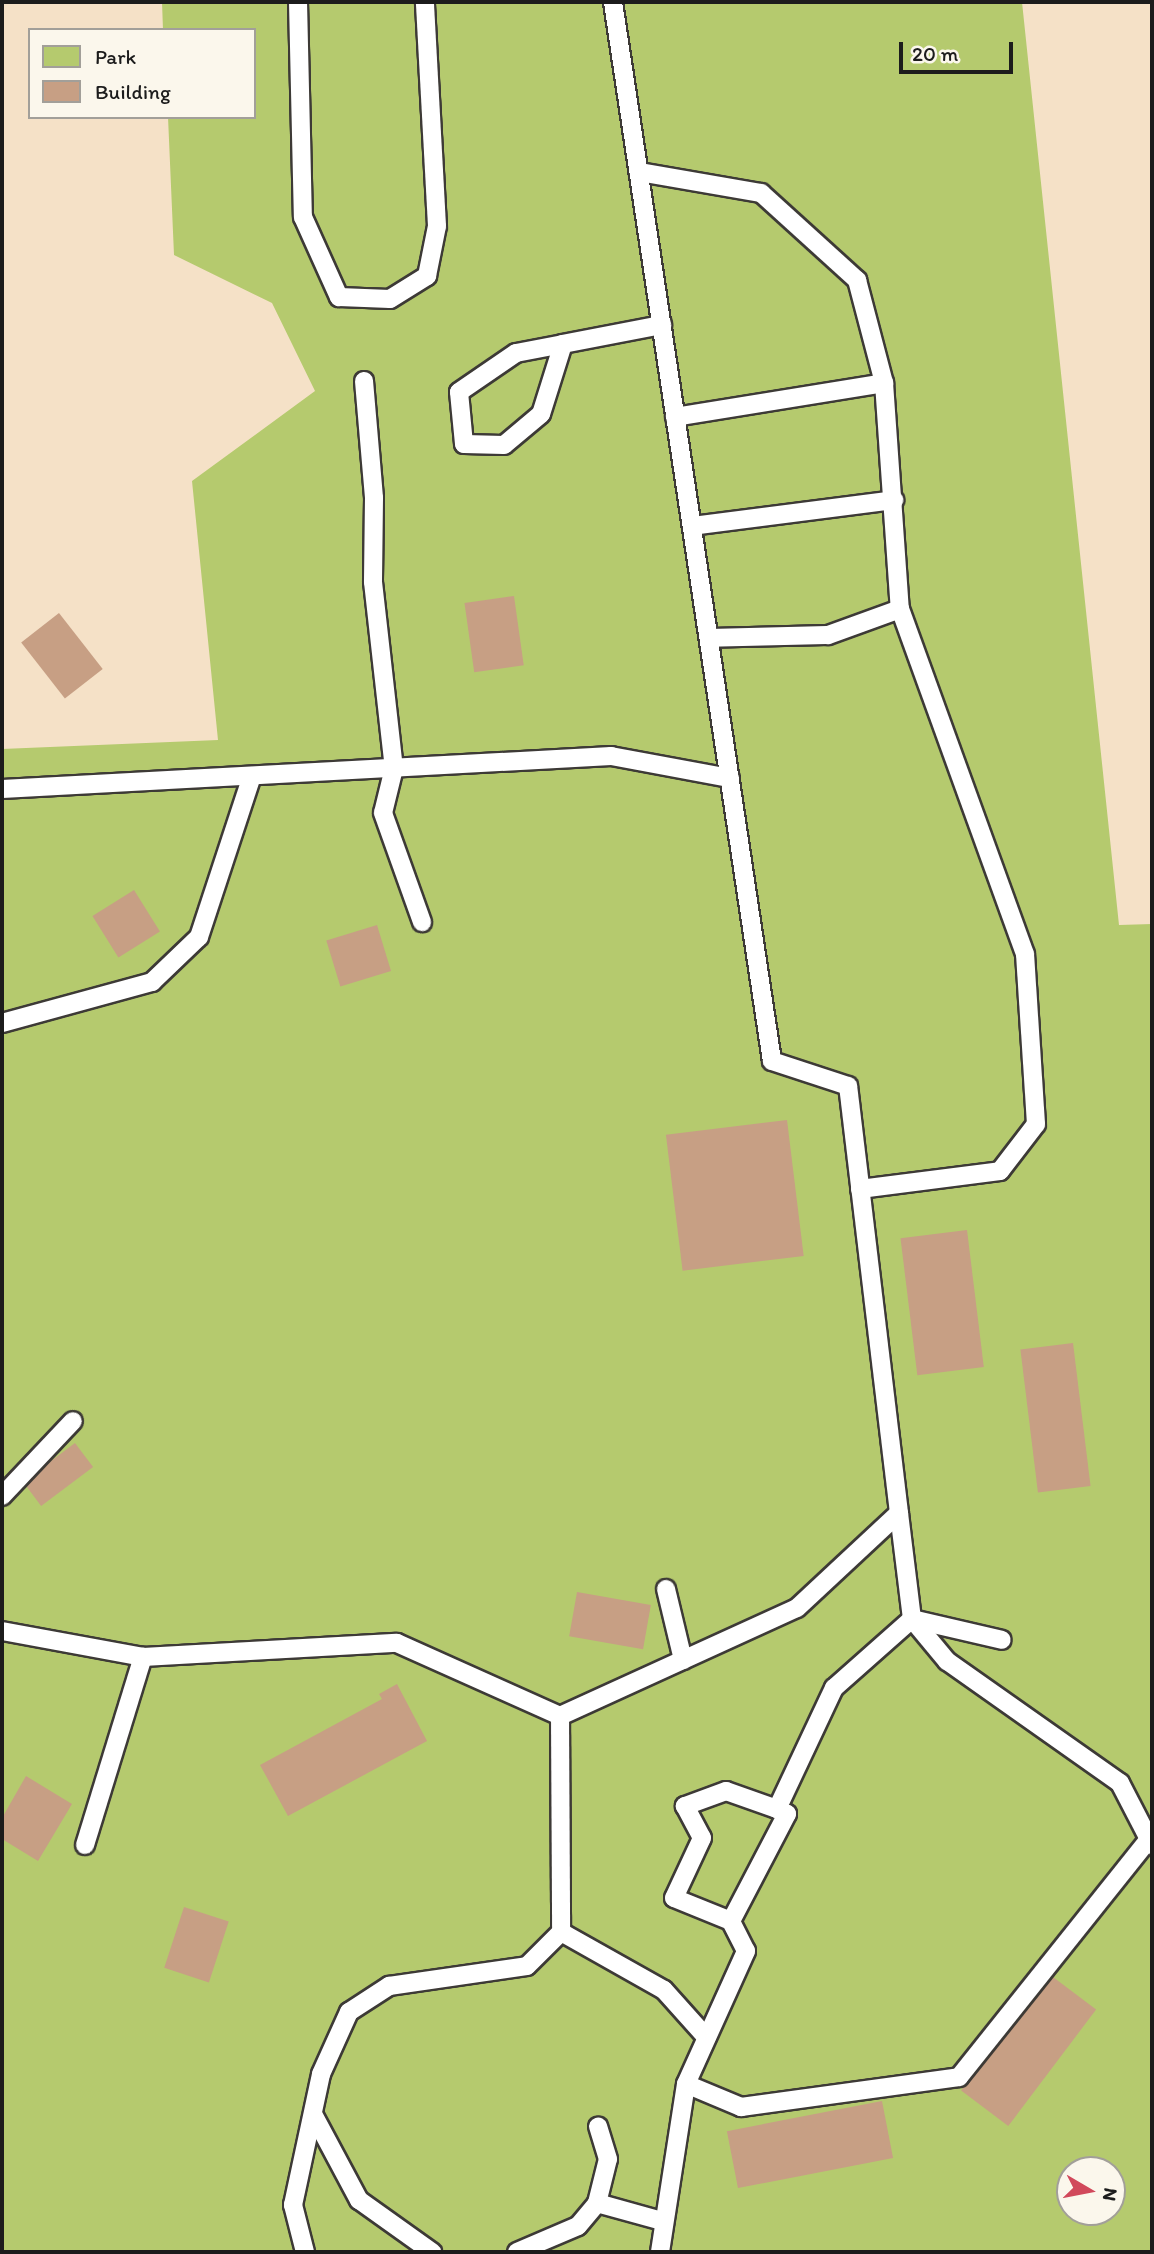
<!DOCTYPE html>
<html>
<head>
<meta charset="utf-8">
<style>
	body { margin:0 }
	#map { position:relative; width:1154px; height:2254px; overflow:hidden; background:#f5e1c7; font-family:Itim,sans-serif }
	div>[style] { position:absolute }
	.green>* { inset:0; background:#b5ca6e }
	.building>* { inset:0; background:#c79f84; transform-origin:0 0 }
	.roads { filter:drop-shadow(2px 0 #3d3a36) drop-shadow(-2px 0 #3d3a36) drop-shadow(0 2px #3d3a36) drop-shadow(0 -2px #3d3a36) }
	.lane>* { height:18px; margin:-9px; padding:0 9px; transform-origin:9px; border-radius:9px; background:#fff }
	span { translate:-50% -50%; white-space:nowrap; text-align:center; line-height:1.15; -webkit-text-stroke:6px #fbf7ec; paint-order:stroke }
	.frame { position:absolute; inset:0; border:4px solid #1c1c1c; pointer-events:none }
	.legend { position:absolute; left:28px; top:28px; width:228px; height:91px; box-sizing:border-box; background:#fbf7ec; border:2px solid #a29f99; margin:0; padding:9px 12px; list-style:none; font-size:21px; color:#1c1c1c }
	.legend li { display:flex; align-items:center; gap:14px; height:35px }
	.legend b { width:35px; border:2px solid #a29f99 }
	.north { position:absolute; left:1056px; top:2156px; width:70px; height:70px; box-sizing:border-box; background:#fbf7ec; border:2px solid #a29f99; border-radius:50%; rotate:100deg; font-size:19px; font-weight:700; line-height:28px; text-align:center; color:#1c1c1c }
	.north::after { content:''; display:block; margin:auto; width:24px; height:32px; background:#d1495b; clip-path:polygon(50% 0,100% 100%,50% 72%,0 100%) }
	.scale { position:absolute; left:899px; top:42px; width:114px; height:32px; box-sizing:border-box; border:4px solid #1c1c1c; border-top:0; padding-left:9px; font-size:21px; line-height:24px; white-space:nowrap; color:#1c1c1c; -webkit-text-stroke:5px #fbf7ec; paint-order:stroke }
</style>
</head>
<body>
<div id="map">
	<div class="green">
		<div style="clip-path:polygon(evenodd,162px 2px,1022px 2px,1119px 925px,1152px 924px,1152px 2252px,2px 2252px,2px 749px,218px 740px,192px 481px,315px 391px,272px 303px,174px 255px,168px 117px,254px 117px,254px 30px,163px 30px,162px 2px,1070px 2170px,1112px 2170px,1112px 2212px,1070px 2212px,1070px 2170px)"></div>
	</div>
	<div class="building">
		<div style="left:514px;top:596px;width:70px;height:50px;rotate:82deg"></div>
		<div style="left:59px;top:613px;width:71px;height:48px;rotate:52deg"></div>
		<div style="left:134px;top:890px;width:49px;height:49px;rotate:58deg"></div>
		<div style="left:377px;top:925px;width:48px;height:53px;rotate:73deg"></div>
		<div style="left:787px;top:1120px;width:137px;height:122px;rotate:83deg"></div>
		<div style="left:967px;top:1230px;width:138px;height:67px;rotate:83deg"></div>
		<div style="left:1073px;top:1343px;width:144px;height:53px;rotate:83deg"></div>
		<div style="left:75px;top:1443px;width:30px;height:65px;rotate:53deg"></div>
		<div style="left:577px;top:1592px;width:75px;height:45px;rotate:10deg"></div>
		<div style="clip-path:polygon(397px 1684px,427px 1741px,288px 1816px,260px 1765px,382px 1699px,379px 1694px)"></div>
		<div style="clip-path:polygon(26px 1776px,72px 1804px,38px 1861px,2px 1839px,2px 1818px)"></div>
		<div style="left:184px;top:1907px;width:47px;height:64px;rotate:18deg"></div>
		<div style="left:1049px;top:1974px;width:59px;height:146px;rotate:37deg"></div>
		<div style="left:882px;top:2101px;width:58px;height:158px;rotate:79deg"></div>
	</div>
	<div class="roads">
		<div class="lane">
			<div style="left:298px;top:2px;width:215px;rotate:88.7deg"></div>
			<div style="left:303px;top:217px;width:88px;rotate:65.8deg"></div>
			<div style="left:339px;top:297px;width:51px;rotate:2.2deg"></div>
			<div style="left:390px;top:299px;width:44px;rotate:-31.9deg"></div>
			<div style="left:427px;top:276px;width:51px;rotate:-78.7deg"></div>
			<div style="left:437px;top:226px;width:224px;rotate:-93.1deg"></div>
			<div style="left:639px;top:172px;width:124px;rotate:9.8deg"></div>
			<div style="left:761px;top:193px;width:130px;rotate:42.2deg"></div>
			<div style="left:857px;top:280px;width:106px;rotate:75.3deg"></div>
			<div style="left:884px;top:383px;width:227px;rotate:86deg"></div>
			<div style="left:900px;top:609px;width:77px;rotate:160.1deg"></div>
			<div style="left:828px;top:635px;width:119px;rotate:178.6deg"></div>
			<div style="left:563px;top:344px;width:73px;rotate:107.4deg"></div>
			<div style="left:541px;top:414px;width:48px;rotate:140deg"></div>
			<div style="left:504px;top:445px;width:40px;rotate:-178.6deg"></div>
			<div style="left:464px;top:444px;width:52px;rotate:-95.5deg"></div>
			<div style="left:459px;top:392px;width:69px;rotate:-34.4deg"></div>
			<div style="left:516px;top:353px;width:48px;rotate:-10.8deg"></div>
			<div style="left:563px;top:344px;width:101px;rotate:-10.9deg"></div>
			<div style="left:364px;top:381px;width:117px;rotate:85.1deg"></div>
			<div style="left:374px;top:498px;width:84px;rotate:90.7deg"></div>
			<div style="left:373px;top:582px;width:187px;rotate:83.6deg"></div>
			<div style="left:394px;top:768px;width:46px;rotate:103.7deg"></div>
			<div style="left:383px;top:813px;width:116px;rotate:70.3deg"></div>
			<div style="left:675px;top:417px;width:212px;rotate:-9.2deg"></div>
			<div style="left:692px;top:526px;width:204px;rotate:-7.3deg"></div>
			<div style="left:2px;top:789px;width:610px;rotate:-3.1deg"></div>
			<div style="left:611px;top:756px;width:121px;rotate:10.5deg"></div>
			<div style="left:2px;top:1023px;width:156px;rotate:-15.3deg"></div>
			<div style="left:152px;top:982px;width:65px;rotate:-43.8deg"></div>
			<div style="left:199px;top:937px;width:169px;rotate:-71.8deg"></div>
			<div style="left:860px;top:1189px;width:141px;rotate:-7.3deg"></div>
			<div style="left:1000px;top:1171px;width:59px;rotate:-52.5deg"></div>
			<div style="left:1036px;top:1124px;width:170px;rotate:-93.7deg"></div>
			<div style="left:1025px;top:954px;width:367px;rotate:-109.9deg"></div>
			<div style="left:2px;top:1496px;width:103px;rotate:-46.6deg"></div>
			<div style="left:666px;top:1589px;width:73px;rotate:76.5deg"></div>
			<div style="left:912px;top:1619px;width:55px;rotate:50.2deg"></div>
			<div style="left:947px;top:1661px;width:212px;rotate:35.2deg"></div>
			<div style="left:1120px;top:1783px;width:70px;rotate:62.7deg"></div>
			<div style="left:912px;top:1619px;width:92px;rotate:13.1deg"></div>
			<div style="left:2px;top:1631px;width:143px;rotate:10.4deg"></div>
			<div style="left:143px;top:1657px;width:254px;rotate:-3.2deg"></div>
			<div style="left:397px;top:1643px;width:179px;rotate:24.1deg"></div>
			<div style="left:560px;top:1716px;width:260px;rotate:-24.5deg"></div>
			<div style="left:797px;top:1608px;width:139px;rotate:-43deg"></div>
			<div style="left:899px;top:1513px;width:430px;rotate:-96.8deg"></div>
			<div style="left:848px;top:1086px;width:80px;rotate:-161.8deg"></div>
			<div style="left:772px;top:1061px;width:1071px;rotate:-98.54deg"></div>
			<div style="left:560px;top:1716px;width:216px;rotate:89.7deg"></div>
			<div style="left:561px;top:1932px;width:118px;rotate:29.4deg"></div>
			<div style="left:664px;top:1990px;width:64px;rotate:48.1deg"></div>
			<div style="left:777px;top:1809px;width:54px;rotate:-160.6deg"></div>
			<div style="left:726px;top:1791px;width:44px;rotate:159.9deg"></div>
			<div style="left:685px;top:1806px;width:36px;rotate:62deg"></div>
			<div style="left:702px;top:1838px;width:66px;rotate:115deg"></div>
			<div style="left:674px;top:1898px;width:61px;rotate:22deg"></div>
			<div style="left:731px;top:1921px;width:121px;rotate:-62.4deg"></div>
			<div style="left:787px;top:1814px;width:11px;rotate:-153deg"></div>
			<div style="left:777px;top:1809px;width:134px;rotate:-64.8deg"></div>
			<div style="left:834px;top:1688px;width:104px;rotate:-41.5deg"></div>
			<div style="left:912px;top:1619px;width:107px;rotate:-97deg"></div>
			<div style="left:85px;top:1845px;width:197px;rotate:-72.9deg"></div>
			<div style="left:686px;top:2084px;width:60px;rotate:22.7deg"></div>
			<div style="left:741px;top:2107px;width:220px;rotate:-7.8deg"></div>
			<div style="left:959px;top:2077px;width:305px;rotate:-51.4deg"></div>
			<div style="left:313px;top:2114px;width:98px;rotate:61.9deg"></div>
			<div style="left:359px;top:2200px;width:90px;rotate:35.5deg"></div>
			<div style="left:597px;top:2203px;width:67px;rotate:15.5deg"></div>
			<div style="left:305px;top:2252px;width:49px;rotate:-104.3deg"></div>
			<div style="left:293px;top:2205px;width:134px;rotate:-77.9deg"></div>
			<div style="left:321px;top:2074px;width:68px;rotate:-65.7deg"></div>
			<div style="left:349px;top:2012px;width:48px;rotate:-33deg"></div>
			<div style="left:389px;top:1986px;width:139px;rotate:-8.2deg"></div>
			<div style="left:527px;top:1966px;width:48px;rotate:-45deg"></div>
			<div style="left:517px;top:2252px;width:66px;rotate:-23.1deg"></div>
			<div style="left:578px;top:2226px;width:30px;rotate:-50deg"></div>
			<div style="left:597px;top:2203px;width:45px;rotate:-76deg"></div>
			<div style="left:608px;top:2159px;width:34px;rotate:-107deg"></div>
			<div style="left:660px;top:2252px;width:170px;rotate:-81.2deg"></div>
			<div style="left:686px;top:2084px;width:146px;rotate:-65.7deg"></div>
			<div style="left:746px;top:1951px;width:34px;rotate:-117deg"></div>
		</div>
	</div>
	<div class="frame"></div>
	<ul class="legend">
	<li><b style="height:19px;background:#b5ca6e"></b>Park</li>
	<li><b style="height:19px;background:#c79f84"></b>Building</li>
	</ul>
	<div class="north">N</div>
	<div class="scale">20 m</div>
</div>
</body>
</html>
